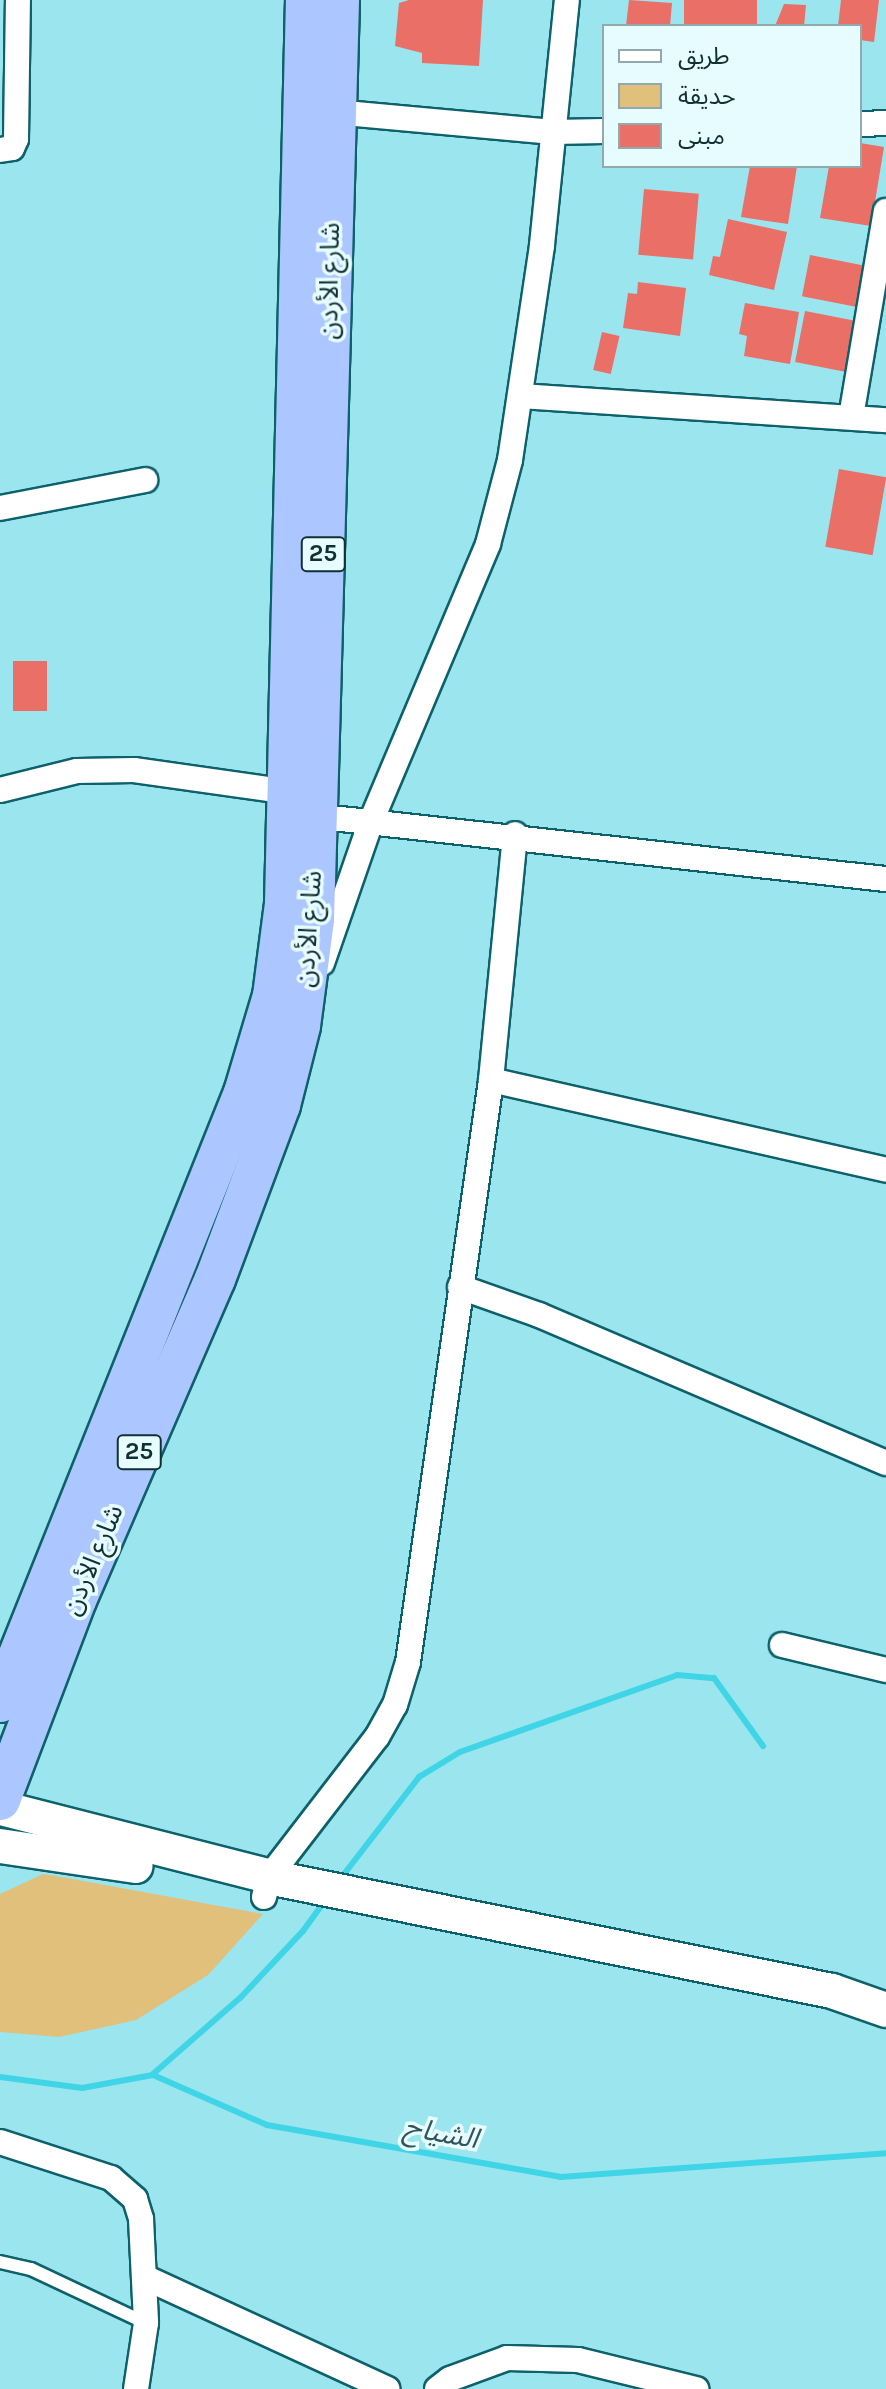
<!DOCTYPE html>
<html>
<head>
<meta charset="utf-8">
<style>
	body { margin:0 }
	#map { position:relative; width:886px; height:2389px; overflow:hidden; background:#9be5ee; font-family:Karla,"Noto Sans Arabic",sans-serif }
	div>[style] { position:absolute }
	.green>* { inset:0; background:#e0c07b }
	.stream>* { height:6px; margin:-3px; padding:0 3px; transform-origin:3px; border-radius:3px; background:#40d5e6 }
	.building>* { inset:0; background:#ea6f67; transform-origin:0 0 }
	.roads { filter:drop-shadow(2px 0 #0d616a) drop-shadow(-2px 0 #0d616a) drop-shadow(0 2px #0d616a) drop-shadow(0 -2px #0d616a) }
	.service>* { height:12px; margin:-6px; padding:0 6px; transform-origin:6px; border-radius:6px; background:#fff }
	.minor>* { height:24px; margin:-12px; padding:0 12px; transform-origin:12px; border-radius:12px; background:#fff }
	.secondary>* { height:34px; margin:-17px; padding:0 17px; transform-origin:17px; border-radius:17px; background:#fff }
	.trunk>* { height:40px; margin:-20px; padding:0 20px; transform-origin:20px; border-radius:20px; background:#acc6ff }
	span { translate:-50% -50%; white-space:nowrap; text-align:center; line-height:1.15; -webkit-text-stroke:7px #e7fcfe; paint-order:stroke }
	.shield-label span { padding:2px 6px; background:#e7fcfe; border:2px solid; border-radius:6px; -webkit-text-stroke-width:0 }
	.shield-label { font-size:24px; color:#113034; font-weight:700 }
	.street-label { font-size:26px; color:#113034 }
	.water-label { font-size:28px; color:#355458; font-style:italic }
	.legend { position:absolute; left:602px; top:24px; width:260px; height:144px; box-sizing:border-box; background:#e7fcfe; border:2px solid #91aaad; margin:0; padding:10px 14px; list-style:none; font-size:24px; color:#113034 }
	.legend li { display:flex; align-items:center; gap:16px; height:40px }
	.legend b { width:40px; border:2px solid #91aaad }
</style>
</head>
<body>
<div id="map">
	<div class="green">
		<div style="clip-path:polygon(43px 1874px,67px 1878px,263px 1914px,208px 1975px,136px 2020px,59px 2037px,0 2032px,0 1894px)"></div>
	</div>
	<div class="stream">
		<div style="left:341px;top:1878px;width:128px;rotate:-52.3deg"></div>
		<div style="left:419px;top:1777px;width:48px;rotate:-31.4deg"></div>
		<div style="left:460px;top:1752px;width:230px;rotate:-19.5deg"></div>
		<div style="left:677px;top:1675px;width:37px;rotate:5deg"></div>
		<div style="left:714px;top:1678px;width:84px;rotate:54.2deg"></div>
		<div style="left:153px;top:2074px;width:117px;rotate:-41.2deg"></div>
		<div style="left:241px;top:1997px;width:91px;rotate:-46.8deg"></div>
		<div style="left:303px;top:1931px;width:37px;rotate:-54deg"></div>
		<div style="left:0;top:2077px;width:83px;rotate:7.6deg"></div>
		<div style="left:82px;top:2088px;width:72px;rotate:-10.4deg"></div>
		<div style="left:153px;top:2075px;width:124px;rotate:23.7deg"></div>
		<div style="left:267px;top:2125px;width:299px;rotate:10deg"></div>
		<div style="left:561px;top:2177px;width:326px;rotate:-4.2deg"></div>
	</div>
	<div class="building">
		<div style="clip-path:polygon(409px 0,483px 0,479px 66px,422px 63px,422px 53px,395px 46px,399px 3px)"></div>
		<div style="clip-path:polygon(629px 0,672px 3px,670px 26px,626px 26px)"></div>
		<div style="left:684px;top:0;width:73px;height:24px"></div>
		<div style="clip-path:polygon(841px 0,879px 0,874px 42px,860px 40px,860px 26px,838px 26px)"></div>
		<div style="clip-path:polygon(784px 4px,806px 5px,804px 26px,775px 26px)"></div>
		<div style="clip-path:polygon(860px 143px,884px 147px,871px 226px,820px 218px,829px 166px,860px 166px)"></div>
		<div style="clip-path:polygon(750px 166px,797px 166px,788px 224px,741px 217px)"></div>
		<div style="left:644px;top:189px;width:55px;height:66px;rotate:5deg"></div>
		<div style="clip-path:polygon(728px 219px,787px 232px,774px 290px,709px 275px,713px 256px,720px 257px)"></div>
		<div style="left:810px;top:255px;width:60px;height:42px;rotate:11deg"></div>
		<div style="clip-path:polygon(638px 282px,686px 288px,680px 336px,623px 328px,628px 293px,637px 294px)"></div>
		<div style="clip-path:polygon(745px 303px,799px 312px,790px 364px,744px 356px,747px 336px,739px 334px)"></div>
		<div style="left:805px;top:311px;width:51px;height:52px;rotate:11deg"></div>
		<div style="left:602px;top:332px;width:18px;height:39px;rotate:13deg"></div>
		<div style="left:839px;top:469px;width:48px;height:79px;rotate:10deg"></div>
		<div style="left:13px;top:661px;width:34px;height:50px"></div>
	</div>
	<div class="roads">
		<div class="service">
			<div style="left:0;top:2262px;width:32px;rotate:13deg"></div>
			<div style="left:31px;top:2269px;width:127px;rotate:25.2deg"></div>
		</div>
		<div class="minor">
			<div style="left:334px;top:112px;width:220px;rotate:5.2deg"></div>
			<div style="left:553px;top:132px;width:51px;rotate:-1.1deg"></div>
			<div style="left:860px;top:124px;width:26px;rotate:-2deg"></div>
			<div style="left:0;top:150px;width:12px;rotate:-9deg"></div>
			<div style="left:12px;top:148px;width:10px;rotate:-66deg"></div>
			<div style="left:16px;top:139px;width:139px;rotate:-89.2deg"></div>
			<div style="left:521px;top:396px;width:366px;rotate:3.8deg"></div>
			<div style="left:851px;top:417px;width:209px;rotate:-80.4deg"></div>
			<div style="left:0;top:508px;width:148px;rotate:-10.9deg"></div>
			<div style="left:0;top:790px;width:79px;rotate:-13.9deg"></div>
			<div style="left:77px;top:771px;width:57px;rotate:-1deg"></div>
			<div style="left:134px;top:770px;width:156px;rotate:8.1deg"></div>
			<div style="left:314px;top:816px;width:575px;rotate:6.29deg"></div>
			<div style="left:322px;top:963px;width:152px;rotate:-70.9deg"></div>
			<div style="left:372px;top:819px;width:298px;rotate:-67.1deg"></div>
			<div style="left:488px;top:544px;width:87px;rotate:-75.3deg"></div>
			<div style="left:510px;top:460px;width:217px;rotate:-81.5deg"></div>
			<div style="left:542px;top:245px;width:246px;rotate:-84.2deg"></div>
			<div style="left:491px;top:1080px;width:405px;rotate:12.8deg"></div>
			<div style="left:460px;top:1287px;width:84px;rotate:19.5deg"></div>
			<div style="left:539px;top:1315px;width:377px;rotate:23.1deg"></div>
			<div style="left:782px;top:1645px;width:107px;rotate:13.5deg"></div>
			<div style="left:264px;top:1897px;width:21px;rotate:-76deg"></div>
			<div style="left:269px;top:1877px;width:177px;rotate:-52.4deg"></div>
			<div style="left:377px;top:1737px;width:37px;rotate:-61deg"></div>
			<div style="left:395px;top:1705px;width:45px;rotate:-73.2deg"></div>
			<div style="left:408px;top:1662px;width:588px;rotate:-81.88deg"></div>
			<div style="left:491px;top:1080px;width:247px;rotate:-84.4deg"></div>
			<div style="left:0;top:2142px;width:117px;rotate:18deg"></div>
			<div style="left:111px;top:2178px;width:32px;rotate:41deg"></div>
			<div style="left:135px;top:2199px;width:21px;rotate:73deg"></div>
			<div style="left:141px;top:2219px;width:104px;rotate:87.2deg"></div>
			<div style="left:146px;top:2323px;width:67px;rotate:98.6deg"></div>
			<div style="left:144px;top:2277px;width:268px;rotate:24.7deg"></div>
			<div style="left:437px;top:2389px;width:16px;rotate:-38deg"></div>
			<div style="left:450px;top:2379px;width:61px;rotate:-20.2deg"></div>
			<div style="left:507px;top:2358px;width:71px;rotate:1.6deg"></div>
			<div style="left:578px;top:2360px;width:122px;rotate:13.8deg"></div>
		</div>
		<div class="secondary">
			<div style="left:1px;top:1808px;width:291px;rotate:14.3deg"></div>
			<div style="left:283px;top:1880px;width:560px;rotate:11.43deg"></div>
			<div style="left:832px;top:1991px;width:57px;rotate:19.4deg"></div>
			<div style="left:0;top:1846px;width:137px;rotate:8.4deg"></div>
		</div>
		<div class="trunk">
			<div style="left:0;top:1702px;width:656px;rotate:-68.17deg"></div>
			<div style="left:244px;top:1093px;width:101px;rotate:-73.4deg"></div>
			<div style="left:273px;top:996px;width:94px;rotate:-82.6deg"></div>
			<div style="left:285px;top:903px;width:903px;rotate:-88.67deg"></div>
			<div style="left:0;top:1800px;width:214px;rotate:-69.2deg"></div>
			<div style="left:76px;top:1600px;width:350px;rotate:-66.6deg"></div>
			<div style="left:215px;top:1279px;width:186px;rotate:-69.5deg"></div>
			<div style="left:280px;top:1105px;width:81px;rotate:-75.8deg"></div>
			<div style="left:300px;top:1026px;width:108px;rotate:-82.5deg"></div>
			<div style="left:314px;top:919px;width:919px;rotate:-88.44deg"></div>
		</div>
	</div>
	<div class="shield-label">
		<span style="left:323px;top:554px">25</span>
		<span style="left:139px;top:1452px">25</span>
	</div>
	<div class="street-label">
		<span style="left:330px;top:281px;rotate:-89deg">شارع الأردن</span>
		<span style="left:309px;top:929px;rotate:-86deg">شارع الأردن</span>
		<span style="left:93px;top:1560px;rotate:-67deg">شارع الأردن</span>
	</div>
	<div class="water-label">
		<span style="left:441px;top:2133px;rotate:10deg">الشياح</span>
	</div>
	<ul class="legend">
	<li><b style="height:10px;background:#fff"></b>طريق</li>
	<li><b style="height:22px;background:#e0c07b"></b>حديقة</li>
	<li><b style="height:22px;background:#ea6f67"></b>مبنى</li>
	</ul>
</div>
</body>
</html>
